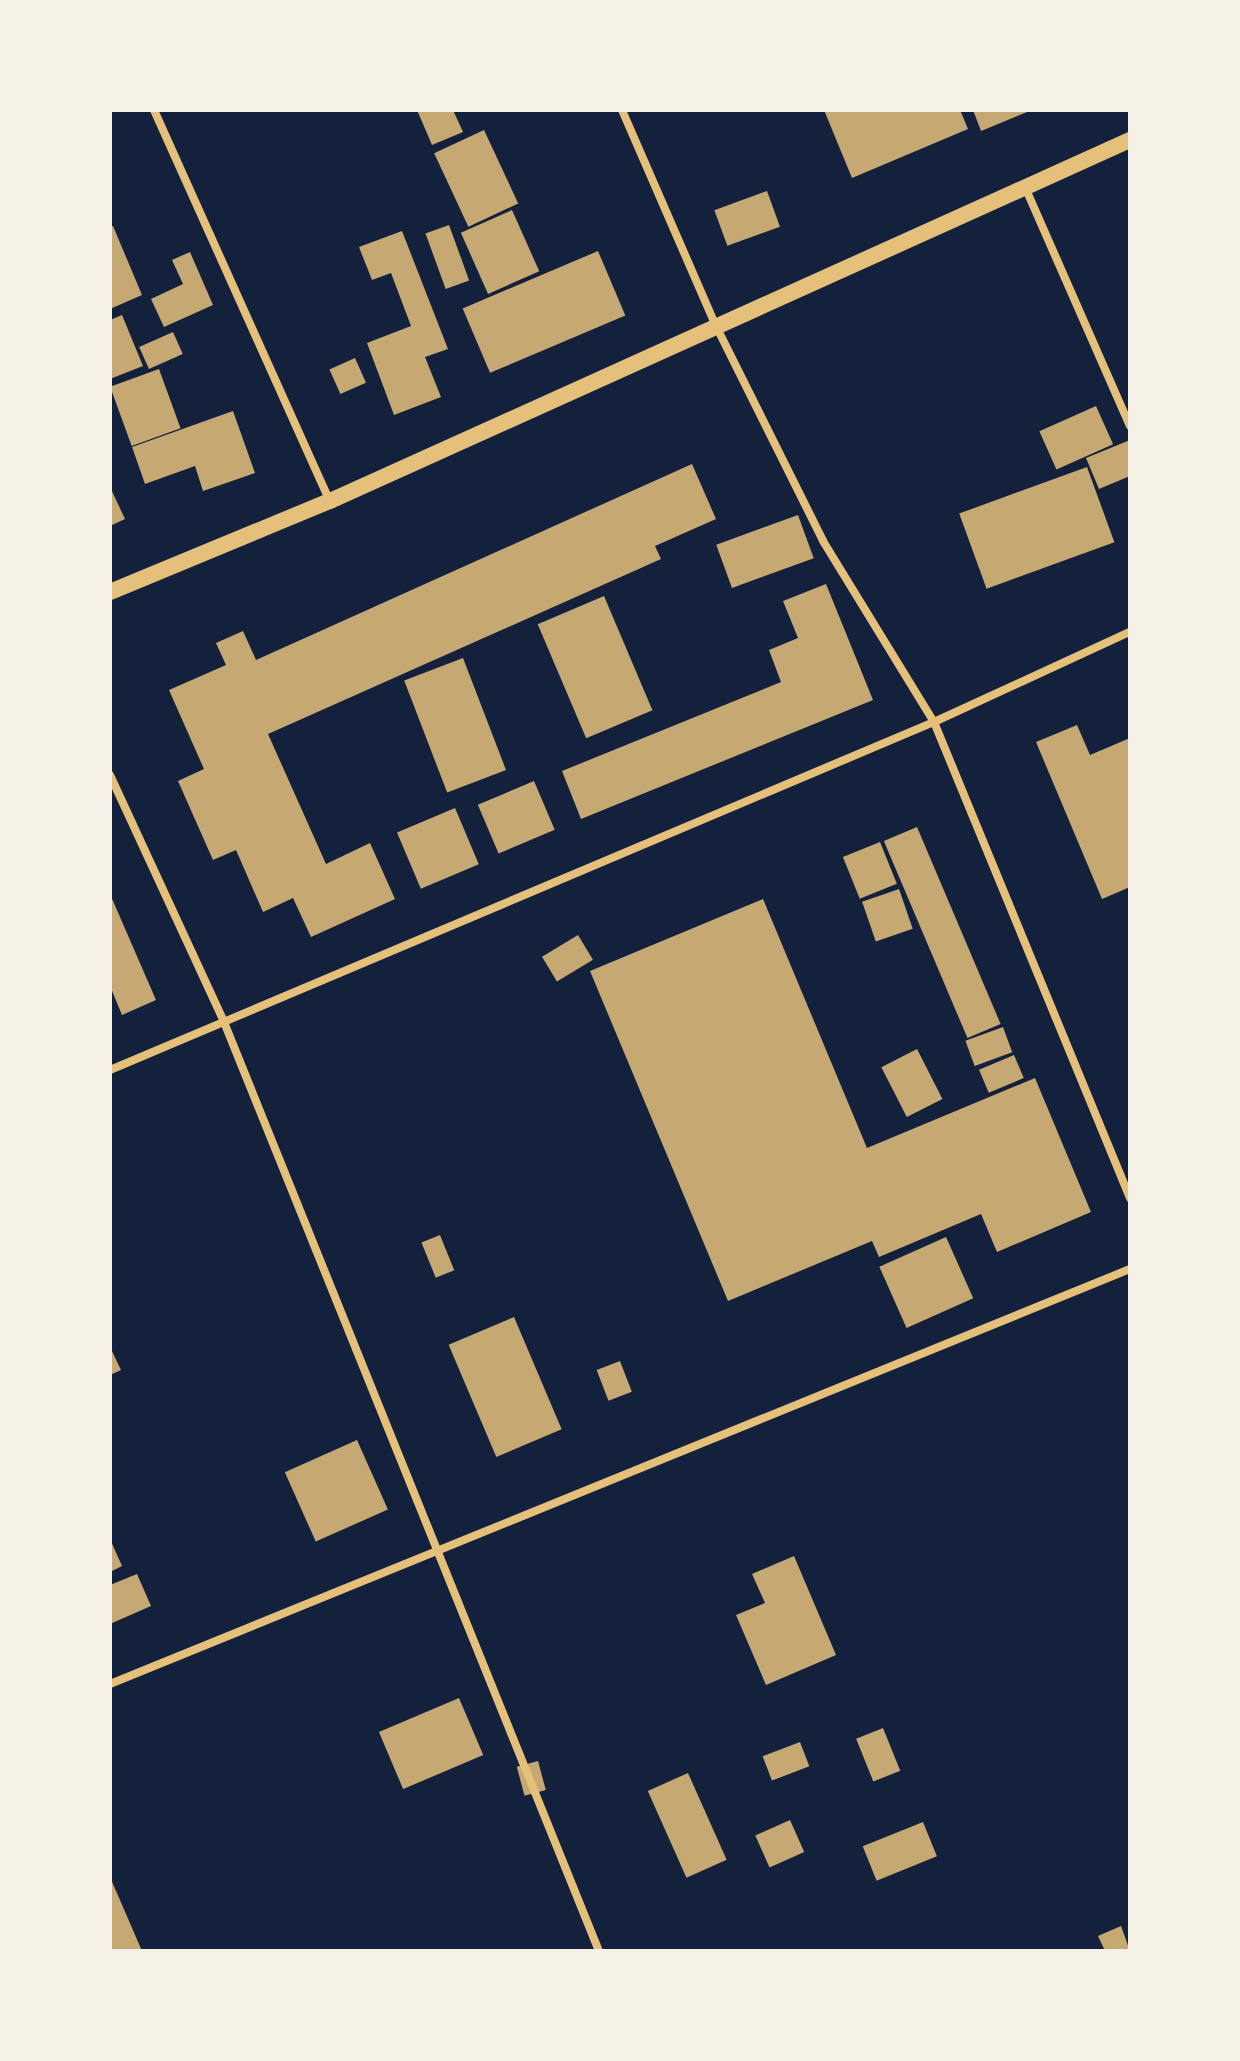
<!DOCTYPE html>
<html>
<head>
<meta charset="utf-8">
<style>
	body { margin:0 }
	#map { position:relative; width:1240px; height:2061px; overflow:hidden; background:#14213d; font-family:"Open Sans",sans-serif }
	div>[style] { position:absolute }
	.building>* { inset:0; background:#c6a872; transform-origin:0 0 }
	.minor>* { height:8px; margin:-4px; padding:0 4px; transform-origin:4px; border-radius:4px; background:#e5c07b }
	.secondary>* { height:16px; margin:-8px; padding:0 8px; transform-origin:8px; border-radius:8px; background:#e5c07b }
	span { translate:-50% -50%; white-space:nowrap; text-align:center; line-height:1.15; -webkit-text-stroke:6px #f6f1e7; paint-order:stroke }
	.frame { position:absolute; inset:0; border:112px solid #f6f1e7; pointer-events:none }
</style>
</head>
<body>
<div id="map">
	<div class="building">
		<div style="clip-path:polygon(417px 110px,453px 110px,463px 132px,432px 145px)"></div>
		<div style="clip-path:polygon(824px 110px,960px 110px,968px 129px,852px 178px)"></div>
		<div style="clip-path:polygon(973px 110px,1032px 110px,981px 131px)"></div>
		<div style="left:484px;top:130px;width:81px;height:55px;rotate:65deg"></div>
		<div style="left:767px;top:191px;width:38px;height:56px;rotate:70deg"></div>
		<div style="left:512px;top:210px;width:67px;height:56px;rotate:66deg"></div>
		<div style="left:449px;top:225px;width:59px;height:25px;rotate:70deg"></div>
		<div style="clip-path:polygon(113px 226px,142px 295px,110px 309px,110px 228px)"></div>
		<div style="clip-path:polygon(402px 231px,448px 349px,425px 357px,441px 397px,394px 415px,367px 343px,411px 326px,391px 273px,372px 280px,359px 247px)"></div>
		<div style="left:598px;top:251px;width:70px;height:147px;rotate:67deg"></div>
		<div style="clip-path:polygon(190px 252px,213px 305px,164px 327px,151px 299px,183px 284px,172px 260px)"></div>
		<div style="clip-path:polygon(122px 315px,143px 366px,110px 379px,110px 320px)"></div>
		<div style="left:173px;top:332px;width:24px;height:37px;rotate:66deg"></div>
		<div style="left:355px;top:358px;width:27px;height:28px;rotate:66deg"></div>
		<div style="left:159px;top:369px;width:63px;height:52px;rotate:70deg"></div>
		<div style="left:1096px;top:406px;width:42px;height:62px;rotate:66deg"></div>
		<div style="clip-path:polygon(233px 411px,255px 473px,203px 491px,195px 466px,145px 484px,132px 447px)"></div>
		<div style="clip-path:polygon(1130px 440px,1130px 476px,1099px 489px,1086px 458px)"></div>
		<div style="clip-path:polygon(692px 464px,716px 519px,655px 546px,661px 559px,268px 734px,326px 864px,370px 843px,395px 899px,311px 937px,293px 898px,263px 912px,236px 850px,213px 860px,178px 781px,204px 769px,169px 690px,226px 665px,216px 643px,243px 631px,256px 660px)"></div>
		<div style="left:1087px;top:467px;width:80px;height:136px;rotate:70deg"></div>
		<div style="clip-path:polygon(110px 487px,125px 519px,110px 526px)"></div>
		<div style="left:798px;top:515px;width:46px;height:87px;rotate:70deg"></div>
		<div style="clip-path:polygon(826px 584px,873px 700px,581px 819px,562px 771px,781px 682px,769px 650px,798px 638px,783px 601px)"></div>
		<div style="left:604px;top:596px;width:124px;height:72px;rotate:67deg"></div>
		<div style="left:463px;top:658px;width:120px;height:63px;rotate:69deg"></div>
		<div style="clip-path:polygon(1077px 725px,1090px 755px,1130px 738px,1130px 887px,1102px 899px,1036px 742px)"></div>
		<div style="left:534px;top:781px;width:53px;height:61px;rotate:67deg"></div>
		<div style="left:455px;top:808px;width:61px;height:63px;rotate:67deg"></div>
		<div style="left:917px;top:827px;width:214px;height:36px;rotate:67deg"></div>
		<div style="left:880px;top:842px;width:45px;height:40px;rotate:68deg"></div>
		<div style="left:899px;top:889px;width:42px;height:39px;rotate:71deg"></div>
		<div style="clip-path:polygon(110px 894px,156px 1000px,122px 1015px,110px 986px)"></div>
		<div style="clip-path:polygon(763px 899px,867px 1148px,1035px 1078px,1091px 1212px,997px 1252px,981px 1214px,879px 1257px,872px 1241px,728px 1301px,590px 971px)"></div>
		<div style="left:578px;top:935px;width:29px;height:42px;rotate:59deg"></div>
		<div style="left:1003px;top:1027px;width:27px;height:40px;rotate:70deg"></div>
		<div style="left:917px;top:1049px;width:56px;height:40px;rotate:63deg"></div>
		<div style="left:1014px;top:1055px;width:25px;height:38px;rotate:67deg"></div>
		<div style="left:440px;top:1235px;width:38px;height:20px;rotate:68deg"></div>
		<div style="left:946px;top:1237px;width:67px;height:73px;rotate:66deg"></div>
		<div style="left:514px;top:1317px;width:122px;height:71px;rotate:67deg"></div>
		<div style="clip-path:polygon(110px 1347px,121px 1370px,110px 1375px)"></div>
		<div style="left:620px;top:1361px;width:33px;height:25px;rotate:69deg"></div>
		<div style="left:357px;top:1440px;width:76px;height:79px;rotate:66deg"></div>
		<div style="clip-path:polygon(110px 1539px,122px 1566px,110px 1572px)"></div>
		<div style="clip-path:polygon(794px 1556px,836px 1655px,766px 1685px,736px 1615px,765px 1603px,752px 1574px)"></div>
		<div style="clip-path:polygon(137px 1574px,151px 1606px,110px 1624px,110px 1585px)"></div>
		<div style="left:459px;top:1698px;width:62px;height:87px;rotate:67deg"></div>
		<div style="left:883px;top:1728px;width:46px;height:29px;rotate:68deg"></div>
		<div style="left:800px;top:1742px;width:26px;height:40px;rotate:69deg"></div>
		<div style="left:538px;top:1761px;width:30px;height:22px;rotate:75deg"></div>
		<div style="left:688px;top:1773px;width:95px;height:44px;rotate:66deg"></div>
		<div style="left:790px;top:1820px;width:35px;height:38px;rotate:66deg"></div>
		<div style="left:923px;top:1822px;width:37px;height:65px;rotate:68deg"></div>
		<div style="clip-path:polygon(110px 1877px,142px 1951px,110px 1951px)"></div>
		<div style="clip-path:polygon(1121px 1926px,1130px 1951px,1105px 1951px,1098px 1936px)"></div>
	</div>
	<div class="minor">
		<div style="left:154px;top:110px;width:429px;rotate:65.8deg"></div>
		<div style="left:622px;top:110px;width:238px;rotate:66.5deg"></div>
		<div style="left:717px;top:328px;width:238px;rotate:63.5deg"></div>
		<div style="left:823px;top:541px;width:212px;rotate:58.5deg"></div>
		<div style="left:934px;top:722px;width:515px;rotate:67.62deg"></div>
		<div style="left:1025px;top:187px;width:261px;rotate:66.3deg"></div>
		<div style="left:110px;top:775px;width:272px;rotate:65.2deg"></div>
		<div style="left:224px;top:1022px;width:1002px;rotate:68.02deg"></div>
		<div style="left:110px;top:1070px;width:894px;rotate:-22.9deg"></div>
		<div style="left:934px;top:722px;width:216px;rotate:-24.7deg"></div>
		<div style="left:110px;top:1684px;width:1101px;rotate:-22.14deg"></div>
	</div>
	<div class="secondary">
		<div style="left:110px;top:592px;width:238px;rotate:-22.5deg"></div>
		<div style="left:330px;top:501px;width:878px;rotate:-24.29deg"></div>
	</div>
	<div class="frame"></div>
</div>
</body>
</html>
